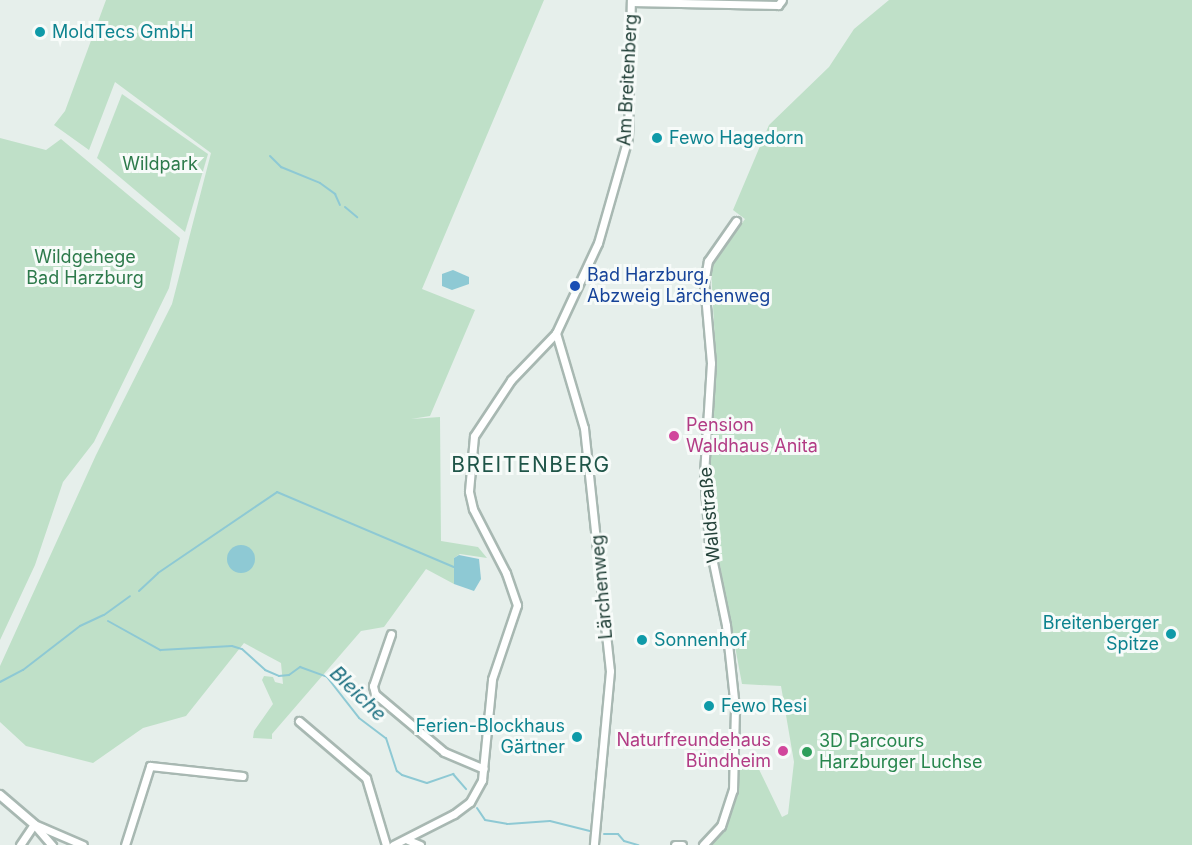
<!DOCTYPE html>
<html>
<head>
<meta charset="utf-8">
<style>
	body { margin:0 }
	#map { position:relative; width:1192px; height:845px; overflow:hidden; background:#e6efeb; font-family:Inter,sans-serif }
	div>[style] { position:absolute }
	.green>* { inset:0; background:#bfe0c8 }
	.water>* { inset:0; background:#8ec9d4 }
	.round { border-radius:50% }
	.stream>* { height:2px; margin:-1px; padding:0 1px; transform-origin:1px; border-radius:1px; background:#8ec9d4 }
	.roads { filter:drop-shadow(2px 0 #a8b8b2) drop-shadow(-2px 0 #a8b8b2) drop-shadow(0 2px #a8b8b2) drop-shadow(0 -2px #a8b8b2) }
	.minor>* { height:7px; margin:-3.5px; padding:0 3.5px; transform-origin:3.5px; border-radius:3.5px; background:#fff }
	.tertiary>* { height:8px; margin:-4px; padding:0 4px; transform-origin:4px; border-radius:4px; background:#fff }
	.dots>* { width:16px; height:16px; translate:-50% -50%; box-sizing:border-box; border:3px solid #f7fbf9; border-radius:50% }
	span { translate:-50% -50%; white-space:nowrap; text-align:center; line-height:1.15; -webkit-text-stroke:6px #f7fbf9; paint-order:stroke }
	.culture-label { font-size:18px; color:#0d838f }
	.left { translate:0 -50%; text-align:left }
	.right { translate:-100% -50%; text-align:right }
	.street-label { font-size:18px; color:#24423a }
	.park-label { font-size:18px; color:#2d7a4b }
	.transit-label { font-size:18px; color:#164399 }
	.hotel-label { font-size:18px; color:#b23c85 }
	.leisure-label { font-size:18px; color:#27864d }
	.water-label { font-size:20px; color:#1c6f80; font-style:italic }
	.quarter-label { font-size:21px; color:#1f5548; letter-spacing:1.5px }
</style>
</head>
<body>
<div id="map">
	<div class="green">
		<div style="clip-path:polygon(106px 0,544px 0,422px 289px,475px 310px,430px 416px,411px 419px,440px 417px,441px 541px,478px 547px,487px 558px,460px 554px,454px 558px,454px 584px,426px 569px,384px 627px,361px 631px,272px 734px,272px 739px,253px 738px,254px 731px,273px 704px,262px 680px,264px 676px,273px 677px,275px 682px,283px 684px,281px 663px,244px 643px,186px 716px,143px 728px,93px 763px,26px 746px,0 722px,0 666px,96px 455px,172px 304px,211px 153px,115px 82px,89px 150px,54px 125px,65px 111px)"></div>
		<div style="clip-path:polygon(889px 0,1192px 0,1192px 845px,711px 845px,729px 816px,737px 789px,738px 761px,755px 761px,782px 817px,788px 814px,794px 762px,781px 686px,742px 684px,718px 555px,710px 464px,716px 363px,711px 267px,745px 219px,733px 210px,769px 125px,829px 67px,854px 29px)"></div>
		<div style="clip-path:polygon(122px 94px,208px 154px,185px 232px,97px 158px)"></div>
		<div style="clip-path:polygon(0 138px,46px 150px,61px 139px,180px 238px,169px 288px,94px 442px,63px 482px,35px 565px,0 640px)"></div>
	</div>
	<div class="water">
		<div style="clip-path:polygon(453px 270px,469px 277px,469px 284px,452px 290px,442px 286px,442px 274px)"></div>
		<div class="round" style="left:227px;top:545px;width:28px;height:28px"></div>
		<div style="clip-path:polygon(459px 555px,479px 559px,481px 579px,474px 591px,454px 584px,454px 558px)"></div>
	</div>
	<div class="stream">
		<div style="left:270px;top:156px;width:16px;rotate:45deg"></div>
		<div style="left:281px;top:167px;width:42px;rotate:22.3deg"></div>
		<div style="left:320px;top:183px;width:19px;rotate:36deg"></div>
		<div style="left:335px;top:194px;width:12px;rotate:66deg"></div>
		<div style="left:345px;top:207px;width:16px;rotate:40deg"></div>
		<div style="left:139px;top:591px;width:26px;rotate:-43deg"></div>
		<div style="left:158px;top:573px;width:144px;rotate:-34.2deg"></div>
		<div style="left:277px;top:492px;width:192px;rotate:23deg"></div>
		<div style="left:108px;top:621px;width:60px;rotate:29.1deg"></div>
		<div style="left:160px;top:650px;width:72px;rotate:-3.2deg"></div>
		<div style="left:232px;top:646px;width:10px;rotate:17deg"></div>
		<div style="left:242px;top:649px;width:31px;rotate:42deg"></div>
		<div style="left:265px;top:670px;width:15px;rotate:23deg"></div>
		<div style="left:279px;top:676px;width:10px;rotate:-6deg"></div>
		<div style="left:289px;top:675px;width:14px;rotate:-36deg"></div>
		<div style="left:300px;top:667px;width:29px;rotate:20deg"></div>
		<div style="left:327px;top:677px;width:52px;rotate:52deg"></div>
		<div style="left:359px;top:718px;width:34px;rotate:37deg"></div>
		<div style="left:386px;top:738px;width:35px;rotate:72deg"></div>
		<div style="left:397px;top:771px;width:6px;rotate:39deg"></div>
		<div style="left:402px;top:775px;width:26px;rotate:18deg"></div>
		<div style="left:427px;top:783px;width:28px;rotate:-19deg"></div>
		<div style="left:453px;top:774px;width:20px;rotate:49deg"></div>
		<div style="left:0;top:682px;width:26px;rotate:-28deg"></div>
		<div style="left:23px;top:670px;width:72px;rotate:-37.7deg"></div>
		<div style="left:80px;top:626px;width:26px;rotate:-25deg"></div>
		<div style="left:104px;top:615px;width:32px;rotate:-36deg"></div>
		<div style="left:477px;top:808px;width:14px;rotate:56deg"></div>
		<div style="left:485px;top:820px;width:22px;rotate:10deg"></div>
		<div style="left:507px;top:824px;width:43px;rotate:-4deg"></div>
		<div style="left:550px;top:821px;width:41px;rotate:14deg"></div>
		<div style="left:604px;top:834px;width:14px"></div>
		<div style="left:618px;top:834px;width:9px;rotate:49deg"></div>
		<div style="left:624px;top:841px;width:15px;rotate:16deg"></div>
	</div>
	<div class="roads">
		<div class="minor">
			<div style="left:631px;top:2px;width:147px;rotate:1.2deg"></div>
			<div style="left:778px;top:5px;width:6px;rotate:-51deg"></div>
			<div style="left:556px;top:333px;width:99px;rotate:73.6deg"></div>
			<div style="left:584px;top:428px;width:244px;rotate:83.9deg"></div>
			<div style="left:610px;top:671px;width:175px;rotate:95.3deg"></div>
			<div style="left:391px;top:634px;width:55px;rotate:109.1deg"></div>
			<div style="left:373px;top:686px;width:8px;rotate:76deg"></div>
			<div style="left:375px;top:694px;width:90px;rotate:40deg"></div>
			<div style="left:444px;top:752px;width:43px;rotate:23deg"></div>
			<div style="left:299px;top:721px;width:88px;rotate:40.4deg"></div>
			<div style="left:366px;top:778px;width:70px;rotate:73.4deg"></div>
			<div style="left:34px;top:824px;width:53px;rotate:23.2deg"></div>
			<div style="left:37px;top:828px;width:23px;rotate:49deg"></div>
			<div style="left:408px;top:840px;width:13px;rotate:23deg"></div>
			<div style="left:20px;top:845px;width:25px;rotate:-56deg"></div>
			<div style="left:125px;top:845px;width:83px;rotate:-72.4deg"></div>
			<div style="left:150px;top:766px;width:93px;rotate:6.2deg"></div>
			<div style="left:393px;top:845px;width:68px;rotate:-26.9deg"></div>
			<div style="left:454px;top:814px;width:20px;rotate:-37deg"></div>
			<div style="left:470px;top:802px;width:25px;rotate:-61deg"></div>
			<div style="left:482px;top:780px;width:101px;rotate:-84.3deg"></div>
			<div style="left:492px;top:679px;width:78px;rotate:-71.3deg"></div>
			<div style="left:517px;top:605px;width:34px;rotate:-109deg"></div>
			<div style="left:506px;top:573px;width:72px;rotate:-117.3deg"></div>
			<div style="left:473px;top:509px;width:18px;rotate:-103deg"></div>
			<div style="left:469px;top:491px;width:55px;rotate:-84.8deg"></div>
			<div style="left:474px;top:436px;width:67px;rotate:-56.5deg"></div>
			<div style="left:511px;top:380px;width:65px;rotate:-46.2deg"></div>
			<div style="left:556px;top:333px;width:99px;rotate:-65deg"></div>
			<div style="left:598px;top:243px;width:109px;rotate:-74.1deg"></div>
			<div style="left:628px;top:138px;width:138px;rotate:-88.8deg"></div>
			<div style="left:675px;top:845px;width:7px"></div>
			<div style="left:703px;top:845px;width:26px;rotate:-47deg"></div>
			<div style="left:721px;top:826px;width:38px;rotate:-72deg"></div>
			<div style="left:733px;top:790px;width:82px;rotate:-88.6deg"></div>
			<div style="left:735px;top:708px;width:83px;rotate:-96.2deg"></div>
			<div style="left:726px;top:625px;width:84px;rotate:-101.7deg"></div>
			<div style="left:709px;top:543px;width:69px;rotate:-94.1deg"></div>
			<div style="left:704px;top:474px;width:111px;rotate:-86.4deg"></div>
			<div style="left:711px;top:363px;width:80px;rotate:-95deg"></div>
			<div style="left:704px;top:283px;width:22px;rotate:-80deg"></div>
			<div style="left:708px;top:261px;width:49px;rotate:-55deg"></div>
		</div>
		<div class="tertiary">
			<div style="left:0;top:795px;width:45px;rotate:40.5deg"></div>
		</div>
	</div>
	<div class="dots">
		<div style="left:40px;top:32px;background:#0f9aa8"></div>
		<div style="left:657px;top:138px;background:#0f9aa8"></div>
		<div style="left:575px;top:286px;background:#1a4fb4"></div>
		<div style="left:674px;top:436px;background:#d1479c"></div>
		<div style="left:1171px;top:634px;background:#0f9aa8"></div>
		<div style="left:642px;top:640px;background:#0f9aa8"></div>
		<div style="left:709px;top:706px;background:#0f9aa8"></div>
		<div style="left:577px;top:737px;background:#0f9aa8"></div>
		<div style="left:783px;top:751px;background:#d1479c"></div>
		<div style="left:807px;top:752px;background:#2e9e5b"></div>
	</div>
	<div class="culture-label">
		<span class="left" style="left:52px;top:32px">MoldTecs GmbH</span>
		<span class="left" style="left:669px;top:138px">Fewo Hagedorn</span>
		<span class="right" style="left:1159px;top:634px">Breitenberger<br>Spitze</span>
		<span class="left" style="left:654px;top:640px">Sonnenhof</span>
		<span class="left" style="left:721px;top:706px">Fewo Resi</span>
		<span class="right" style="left:565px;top:737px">Ferien-Blockhaus<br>Gärtner</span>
	</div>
	<div class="street-label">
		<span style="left:628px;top:80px;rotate:-87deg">Am Breitenberg</span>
		<span style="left:710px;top:515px;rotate:-95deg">Waldstraße</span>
		<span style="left:602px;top:587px;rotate:-95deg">Lärchenweg</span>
	</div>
	<div class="park-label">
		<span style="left:160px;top:164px">Wildpark</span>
		<span style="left:85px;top:268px">Wildgehege<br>Bad Harzburg</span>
	</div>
	<div class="transit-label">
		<span class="left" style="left:587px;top:286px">Bad Harzburg,<br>Abzweig Lärchenweg</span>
	</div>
	<div class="hotel-label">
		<span class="left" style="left:686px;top:436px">Pension<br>Waldhaus Anita</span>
		<span class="right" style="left:771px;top:751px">Naturfreundehaus<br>Bündheim</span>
	</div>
	<div class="leisure-label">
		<span class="left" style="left:819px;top:752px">3D Parcours<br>Harzburger Luchse</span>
	</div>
	<div class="water-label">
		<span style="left:358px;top:694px;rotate:44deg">Bleiche</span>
	</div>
	<div class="quarter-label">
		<span style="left:531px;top:465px">BREITENBERG</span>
	</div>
</div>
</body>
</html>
